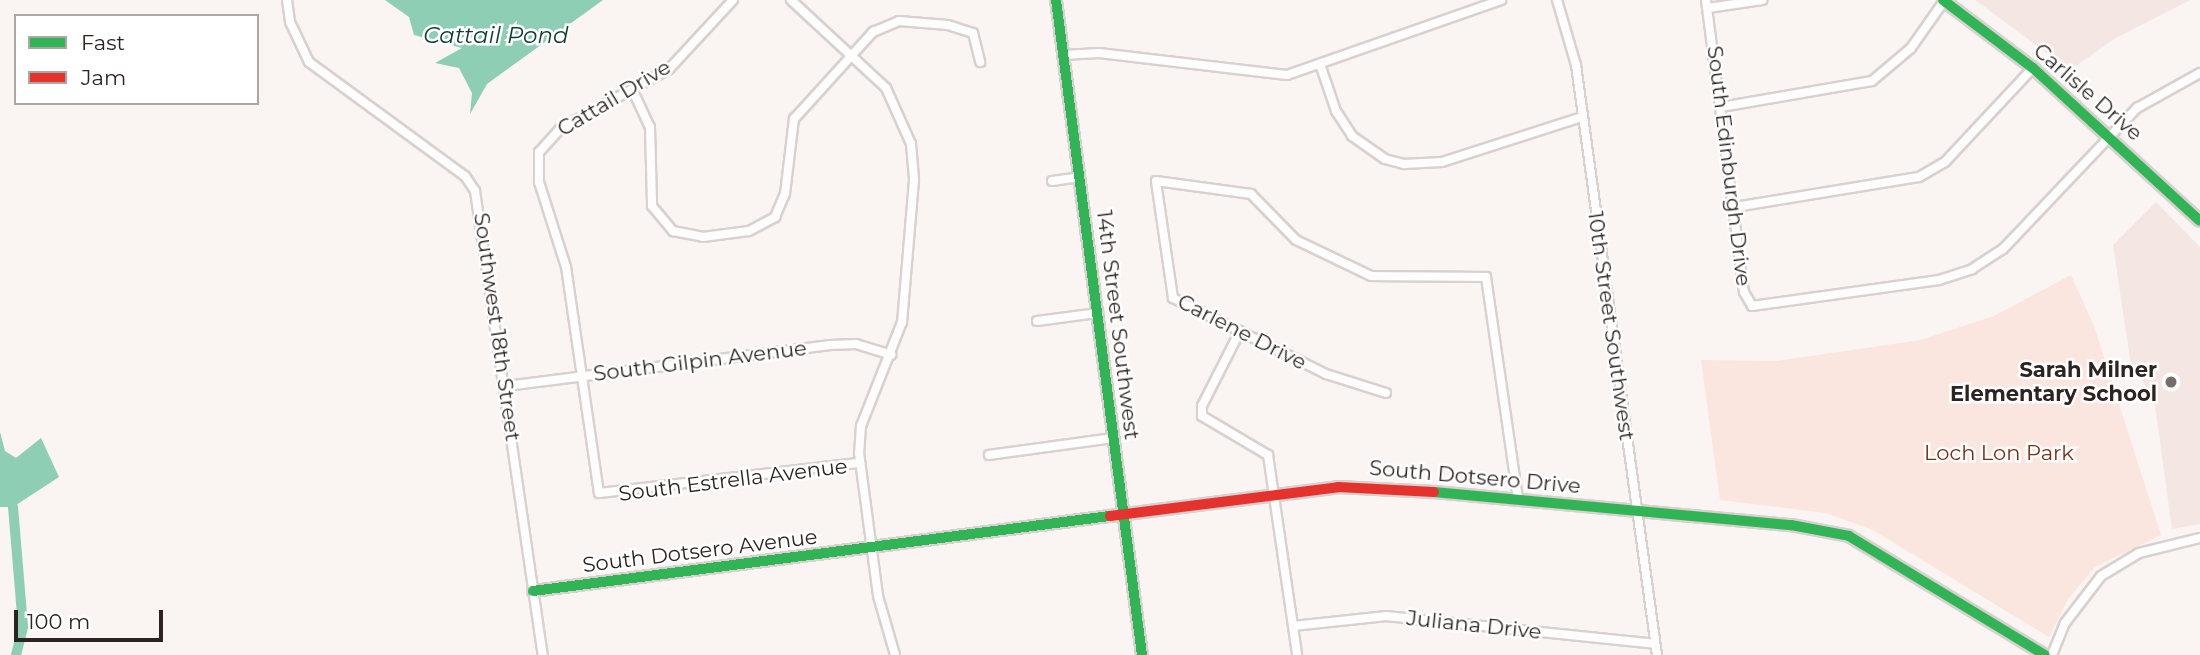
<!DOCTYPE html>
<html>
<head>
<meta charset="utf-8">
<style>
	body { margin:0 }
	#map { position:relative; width:2200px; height:655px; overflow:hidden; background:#faf4f3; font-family:Montserrat,sans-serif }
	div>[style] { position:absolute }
	.built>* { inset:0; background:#f4e6e2 }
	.green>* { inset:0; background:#fbe5df }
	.water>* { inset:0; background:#8dceb4 }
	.canal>* { height:10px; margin:-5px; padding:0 5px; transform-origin:5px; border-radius:5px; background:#8dceb4 }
	.roads { filter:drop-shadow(2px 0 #d8d1cf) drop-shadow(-2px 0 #d8d1cf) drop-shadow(0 2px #d8d1cf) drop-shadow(0 -2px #d8d1cf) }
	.street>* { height:8px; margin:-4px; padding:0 4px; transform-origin:4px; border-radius:4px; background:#fefdfd }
	.fast>* { height:10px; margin:-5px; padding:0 5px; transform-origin:5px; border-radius:5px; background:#30b455 }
	.jam>* { height:10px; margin:-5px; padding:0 5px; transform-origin:5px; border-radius:5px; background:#e5322d }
	.dots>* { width:19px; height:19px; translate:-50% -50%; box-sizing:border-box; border:4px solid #fff; border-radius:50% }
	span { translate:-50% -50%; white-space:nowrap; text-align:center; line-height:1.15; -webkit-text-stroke:5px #fff; paint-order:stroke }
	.street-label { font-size:21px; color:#2d2422 }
	.poi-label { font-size:21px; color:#2d2422; font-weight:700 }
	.right { translate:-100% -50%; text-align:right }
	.park-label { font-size:21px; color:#793017 }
	.water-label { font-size:23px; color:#123d2e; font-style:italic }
	.legend { position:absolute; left:14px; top:14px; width:245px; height:91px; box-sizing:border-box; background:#fff; border:2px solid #aba7a7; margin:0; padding:9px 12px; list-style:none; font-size:21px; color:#2d2422 }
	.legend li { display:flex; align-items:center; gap:14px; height:35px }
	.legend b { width:35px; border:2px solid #aba7a7 }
	.scale { position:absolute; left:14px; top:610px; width:149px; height:32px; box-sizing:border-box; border:4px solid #2d2422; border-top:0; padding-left:9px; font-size:21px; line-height:24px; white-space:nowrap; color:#2d2422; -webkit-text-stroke:5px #fff; paint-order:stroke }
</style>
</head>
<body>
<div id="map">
	<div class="built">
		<div style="clip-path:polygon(1975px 0,2190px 0,2114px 39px,2070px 70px)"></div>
		<div style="clip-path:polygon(2156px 202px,2200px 247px,2200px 524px,2172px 529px,2154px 398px,2131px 365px,2113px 245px)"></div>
	</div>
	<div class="green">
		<div style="clip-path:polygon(2071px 275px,2094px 326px,2161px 535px,2095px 567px,2068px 599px,2049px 637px,1873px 530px,1826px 513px,1720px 500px,1701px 360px,1777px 361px,1921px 340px,1994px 316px)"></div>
	</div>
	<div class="water">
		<div style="clip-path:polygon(385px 0,603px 0,487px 84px,470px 114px,472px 93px,459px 68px,435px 63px,462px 48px,414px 35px,409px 17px)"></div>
		<div style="clip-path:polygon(0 432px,5px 451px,16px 458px,41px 438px,59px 477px,13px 507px,0 507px)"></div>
	</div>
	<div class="canal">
		<div style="left:13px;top:507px;width:120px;rotate:85.2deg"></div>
		<div style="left:23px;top:627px;width:29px;rotate:104deg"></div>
	</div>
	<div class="roads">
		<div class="street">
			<div style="left:287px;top:0;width:22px;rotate:82deg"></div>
			<div style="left:290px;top:22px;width:44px;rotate:64.6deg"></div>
			<div style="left:309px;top:62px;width:193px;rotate:36.2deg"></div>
			<div style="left:465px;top:176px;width:18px;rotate:56deg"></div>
			<div style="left:475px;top:191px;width:469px;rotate:81.7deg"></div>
			<div style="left:733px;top:0;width:94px;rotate:132.8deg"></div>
			<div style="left:669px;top:69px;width:124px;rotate:151.2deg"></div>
			<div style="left:560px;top:129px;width:31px;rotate:132deg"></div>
			<div style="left:539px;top:152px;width:30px;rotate:90deg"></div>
			<div style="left:539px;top:182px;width:89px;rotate:72.4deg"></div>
			<div style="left:566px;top:267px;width:228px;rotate:81.7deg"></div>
			<div style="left:599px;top:493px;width:263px;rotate:-6.6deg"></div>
			<div style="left:791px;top:0;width:129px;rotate:42.8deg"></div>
			<div style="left:886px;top:88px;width:61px;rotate:65.9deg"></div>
			<div style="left:911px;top:144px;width:36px;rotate:85deg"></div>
			<div style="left:914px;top:180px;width:143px;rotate:94.8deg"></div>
			<div style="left:902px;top:322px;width:112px;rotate:111.5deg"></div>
			<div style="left:861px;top:426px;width:27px;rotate:94deg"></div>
			<div style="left:859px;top:453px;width:144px;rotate:82.4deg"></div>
			<div style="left:878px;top:596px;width:61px;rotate:73.9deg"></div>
			<div style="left:1557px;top:0;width:68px;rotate:73.7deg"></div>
			<div style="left:1576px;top:65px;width:596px;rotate:82.18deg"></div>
			<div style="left:1706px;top:0;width:294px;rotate:82.6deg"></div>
			<div style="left:1744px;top:292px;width:16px;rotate:60deg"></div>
			<div style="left:1752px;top:306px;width:189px;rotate:-7.9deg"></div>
			<div style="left:1939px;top:280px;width:35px;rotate:-18deg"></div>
			<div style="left:1972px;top:269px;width:37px;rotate:-33deg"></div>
			<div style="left:2003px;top:249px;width:195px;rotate:-46.5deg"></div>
			<div style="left:2137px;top:108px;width:72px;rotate:-29.1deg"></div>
			<div style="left:1708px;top:8px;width:55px;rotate:-8.4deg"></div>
			<div style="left:1063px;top:55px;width:36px;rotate:-3deg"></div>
			<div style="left:1099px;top:53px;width:189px;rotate:6.7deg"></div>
			<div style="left:1287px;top:75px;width:227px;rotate:-19.3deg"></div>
			<div style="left:1321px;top:67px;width:46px;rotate:71.2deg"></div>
			<div style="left:1336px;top:111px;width:30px;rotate:57deg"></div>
			<div style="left:1352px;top:136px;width:40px;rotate:34.9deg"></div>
			<div style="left:1385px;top:159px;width:20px;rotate:15deg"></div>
			<div style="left:1404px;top:164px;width:38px;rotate:-3deg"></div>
			<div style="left:1442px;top:162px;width:147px;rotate:-17.8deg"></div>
			<div style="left:633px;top:91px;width:40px;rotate:65deg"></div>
			<div style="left:650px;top:127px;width:79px;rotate:88.5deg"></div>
			<div style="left:652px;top:206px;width:33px;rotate:50deg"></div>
			<div style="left:673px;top:231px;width:31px;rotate:11deg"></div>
			<div style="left:703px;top:237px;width:46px;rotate:-7.4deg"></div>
			<div style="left:749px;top:231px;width:30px;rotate:-28deg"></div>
			<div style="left:775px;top:217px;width:25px;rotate:-67deg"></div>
			<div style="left:785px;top:194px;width:76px;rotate:-83.2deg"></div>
			<div style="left:794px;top:119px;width:118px;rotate:-47.8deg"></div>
			<div style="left:873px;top:32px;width:28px;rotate:-23deg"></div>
			<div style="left:899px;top:21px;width:49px;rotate:4.7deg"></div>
			<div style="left:948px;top:25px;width:26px;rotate:18deg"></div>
			<div style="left:973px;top:33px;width:30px;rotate:76deg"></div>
			<div style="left:1721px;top:107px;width:153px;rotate:-9.8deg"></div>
			<div style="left:1872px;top:81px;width:51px;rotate:-40.2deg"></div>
			<div style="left:1911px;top:48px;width:57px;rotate:-54.9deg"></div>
			<div style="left:1052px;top:181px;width:28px;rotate:-8deg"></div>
			<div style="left:1735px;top:207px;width:186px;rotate:-9.3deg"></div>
			<div style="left:1919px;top:177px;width:30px;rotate:-30deg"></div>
			<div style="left:1945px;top:162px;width:129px;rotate:-46.9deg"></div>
			<div style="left:1037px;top:321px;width:62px;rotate:-7.5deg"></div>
			<div style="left:1240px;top:331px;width:84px;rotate:116.9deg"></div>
			<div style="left:1202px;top:406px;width:10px;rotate:90deg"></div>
			<div style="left:1202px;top:416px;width:77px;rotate:30.6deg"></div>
			<div style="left:1268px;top:455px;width:202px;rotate:81.7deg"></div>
			<div style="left:506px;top:386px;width:327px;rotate:-7.2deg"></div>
			<div style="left:830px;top:345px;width:26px;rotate:-2deg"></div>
			<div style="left:856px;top:344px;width:37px;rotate:17deg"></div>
			<div style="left:1386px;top:393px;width:63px;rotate:-162.4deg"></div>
			<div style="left:1326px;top:374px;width:171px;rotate:-153.6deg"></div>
			<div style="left:1173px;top:298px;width:118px;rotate:-98.3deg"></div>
			<div style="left:1156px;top:181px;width:96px;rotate:7.8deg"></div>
			<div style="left:1251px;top:194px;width:64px;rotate:45.6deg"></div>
			<div style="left:1296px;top:240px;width:83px;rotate:25.6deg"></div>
			<div style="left:1371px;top:276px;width:115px;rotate:0.5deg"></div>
			<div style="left:1486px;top:277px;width:224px;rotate:81.8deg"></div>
			<div style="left:989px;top:455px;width:125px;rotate:-7.8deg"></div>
			<div style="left:1293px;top:626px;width:94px;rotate:-6.1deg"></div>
			<div style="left:1386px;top:616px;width:270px;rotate:5.9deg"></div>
			<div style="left:2052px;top:655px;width:35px;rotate:-68deg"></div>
			<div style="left:2065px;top:623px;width:59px;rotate:-52.5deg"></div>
			<div style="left:2101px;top:576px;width:44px;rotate:-31.2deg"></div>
			<div style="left:2139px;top:553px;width:63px;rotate:-13.8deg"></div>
		</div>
		<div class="fast">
			<div style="left:1056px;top:0;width:661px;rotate:82.52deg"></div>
			<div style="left:1943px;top:0;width:113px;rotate:37.1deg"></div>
			<div style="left:2033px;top:68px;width:226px;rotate:42.5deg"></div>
			<div style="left:1434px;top:492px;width:359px;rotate:5.3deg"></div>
			<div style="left:1791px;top:525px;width:59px;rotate:10.7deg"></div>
			<div style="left:1849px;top:536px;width:229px;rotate:31.3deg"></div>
			<div style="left:533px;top:591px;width:582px;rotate:-7.41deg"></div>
		</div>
		<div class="jam">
			<div style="left:1110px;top:516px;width:230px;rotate:-7.2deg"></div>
			<div style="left:1338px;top:487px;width:96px;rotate:3deg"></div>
		</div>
	</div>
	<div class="dots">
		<div style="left:2171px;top:382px;background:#756d6b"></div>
	</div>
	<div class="street-label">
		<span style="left:2088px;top:92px;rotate:41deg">Carlisle Drive</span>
		<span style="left:614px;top:98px;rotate:-31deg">Cattail Drive</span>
		<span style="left:1729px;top:166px;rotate:83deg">South Edinburgh Drive</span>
		<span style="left:1118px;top:325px;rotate:83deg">14th Street Southwest</span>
		<span style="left:1611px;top:326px;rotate:82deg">10th Street Southwest</span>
		<span style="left:497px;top:327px;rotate:82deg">Southwest 18th Street</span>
		<span style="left:1242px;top:332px;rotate:27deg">Carlene Drive</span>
		<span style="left:700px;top:361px;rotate:-7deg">South Gilpin Avenue</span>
		<span style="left:1475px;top:477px;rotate:5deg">South Dotsero Drive</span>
		<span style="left:733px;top:480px;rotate:-7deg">South Estrella Avenue</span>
		<span style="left:700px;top:551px;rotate:-7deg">South Dotsero Avenue</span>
		<span style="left:1474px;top:625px;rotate:6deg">Juliana Drive</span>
	</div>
	<div class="poi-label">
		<span class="right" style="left:2157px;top:382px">Sarah Milner<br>Elementary School</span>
	</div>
	<div class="park-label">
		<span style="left:1999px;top:453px">Loch Lon Park</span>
	</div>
	<div class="water-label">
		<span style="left:496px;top:35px">Cattail Pond</span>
	</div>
	<ul class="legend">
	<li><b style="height:9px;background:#30b455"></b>Fast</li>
	<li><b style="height:9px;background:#e5322d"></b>Jam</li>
	</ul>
	<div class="scale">100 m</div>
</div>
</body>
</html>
